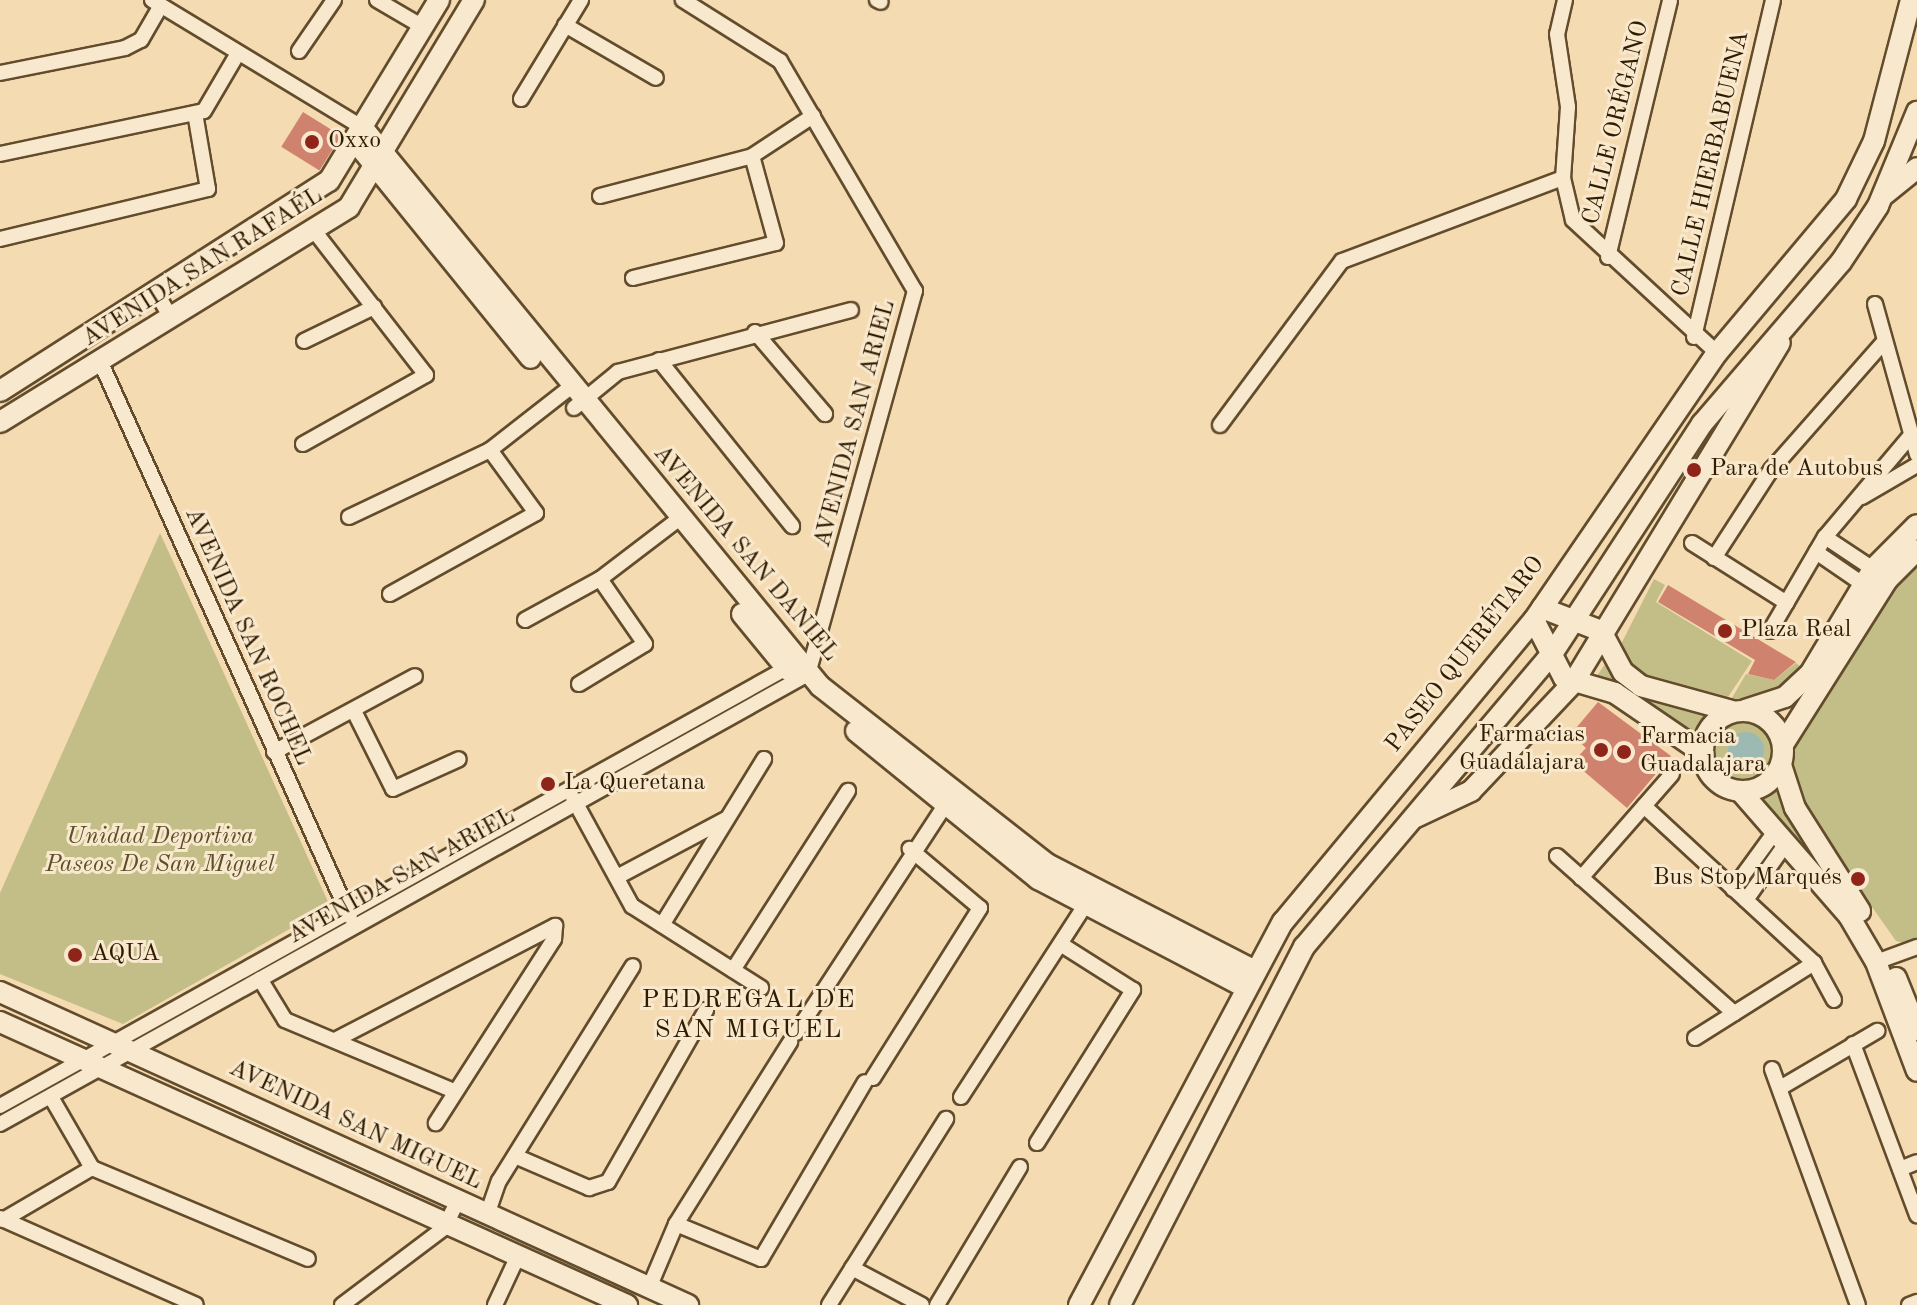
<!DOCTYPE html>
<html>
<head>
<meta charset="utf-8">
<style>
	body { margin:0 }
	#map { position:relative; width:1917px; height:1305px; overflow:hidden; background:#f5dbb2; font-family:"Old Standard TT",serif }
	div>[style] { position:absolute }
	.green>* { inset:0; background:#c3be87 }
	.round { border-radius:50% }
	.water>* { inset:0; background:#9dbab2 }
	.building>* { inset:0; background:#cf836f; transform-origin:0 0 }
	.roads { filter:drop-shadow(2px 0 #624c2c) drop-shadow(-2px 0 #624c2c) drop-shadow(0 2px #624c2c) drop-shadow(0 -2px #624c2c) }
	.street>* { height:14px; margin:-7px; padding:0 7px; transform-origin:7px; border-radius:7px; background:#f8e8cd }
	.secondary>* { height:20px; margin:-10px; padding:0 10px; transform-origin:10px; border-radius:10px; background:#f8e8cd }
	.secondary>.ring { margin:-10px; padding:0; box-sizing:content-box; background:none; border:20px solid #f8e8cd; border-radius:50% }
	.dots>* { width:22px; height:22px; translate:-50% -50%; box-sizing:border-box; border:4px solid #f8e8cd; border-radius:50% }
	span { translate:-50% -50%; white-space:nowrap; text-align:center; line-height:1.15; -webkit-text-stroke:6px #f8e8cd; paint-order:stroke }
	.street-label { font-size:24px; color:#311c00 }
	.poi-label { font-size:24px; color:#311c00 }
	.left { translate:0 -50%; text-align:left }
	.right { translate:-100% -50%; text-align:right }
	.park-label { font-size:24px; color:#5d4d28; font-style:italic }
	.neighbourhood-label { font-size:26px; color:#311c00; letter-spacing:2px }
</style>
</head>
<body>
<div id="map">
	<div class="green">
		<div style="clip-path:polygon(160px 533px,330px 906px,123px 1024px,0 974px,0 893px)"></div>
		<div style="clip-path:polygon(1917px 553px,1917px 939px,1905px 943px,1896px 941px,1801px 806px,1790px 754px,1808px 713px)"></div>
		<div style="clip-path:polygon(1654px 579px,1665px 585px,1656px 602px,1752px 661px,1722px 706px,1642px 686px,1617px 652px)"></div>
		<div style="clip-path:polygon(1610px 657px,1620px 672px,1719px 713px,1698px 747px,1594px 680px)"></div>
		<div style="clip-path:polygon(1796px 663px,1809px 673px,1798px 685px,1726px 708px,1746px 674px,1774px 680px)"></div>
		<div class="round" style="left:1710px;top:716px;width:70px;height:70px"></div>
		<div style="clip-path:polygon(1779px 785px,1791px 812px,1883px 954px,1753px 798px)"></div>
	</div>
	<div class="water">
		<div class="round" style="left:1728px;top:732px;width:36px;height:36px"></div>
	</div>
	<div class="building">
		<div style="left:303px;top:112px;width:45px;height:41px;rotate:32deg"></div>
		<div style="clip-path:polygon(1668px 585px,1796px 662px,1774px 680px,1748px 674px,1755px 660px,1658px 602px)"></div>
		<div style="clip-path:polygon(1598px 702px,1671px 756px,1627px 808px,1573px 762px,1586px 748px,1571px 734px)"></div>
	</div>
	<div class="roads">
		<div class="street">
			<div style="left:152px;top:0;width:245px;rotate:31.2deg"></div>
			<div style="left:377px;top:0;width:53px;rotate:30.4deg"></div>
			<div style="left:877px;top:0;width:4px;rotate:27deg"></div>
			<div style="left:1565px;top:0;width:35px;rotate:103deg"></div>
			<div style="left:1557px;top:34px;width:74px;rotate:81.4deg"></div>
			<div style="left:1568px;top:107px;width:71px;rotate:94deg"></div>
			<div style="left:1563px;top:178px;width:43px;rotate:76.6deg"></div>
			<div style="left:1573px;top:220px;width:196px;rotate:42.7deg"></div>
			<div style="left:565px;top:25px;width:105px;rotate:30.2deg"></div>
			<div style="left:299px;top:51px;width:62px;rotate:-55.5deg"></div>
			<div style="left:0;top:73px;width:127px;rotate:-11.3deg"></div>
			<div style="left:125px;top:48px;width:18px;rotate:-27deg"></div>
			<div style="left:141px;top:40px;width:39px;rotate:-60deg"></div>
			<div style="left:521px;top:99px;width:116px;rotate:-58.8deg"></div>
			<div style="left:0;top:154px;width:208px;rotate:-11.9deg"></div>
			<div style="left:204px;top:111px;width:67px;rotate:-59.6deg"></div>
			<div style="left:600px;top:196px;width:157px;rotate:-14.7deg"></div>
			<div style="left:752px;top:156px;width:73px;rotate:-33.3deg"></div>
			<div style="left:0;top:239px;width:214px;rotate:-13.5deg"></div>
			<div style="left:208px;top:189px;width:77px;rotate:-99.7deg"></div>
			<div style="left:1608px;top:257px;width:264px;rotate:-76.4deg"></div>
			<div style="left:633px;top:278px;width:147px;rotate:-13.8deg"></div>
			<div style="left:776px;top:243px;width:90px;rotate:-105.4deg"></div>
			<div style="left:156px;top:292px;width:30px;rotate:60deg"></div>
			<div style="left:1875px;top:304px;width:156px;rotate:74.4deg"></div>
			<div style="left:755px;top:332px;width:108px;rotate:49.5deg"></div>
			<div style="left:1694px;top:337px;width:346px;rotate:-76.8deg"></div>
			<div style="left:304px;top:341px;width:78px;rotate:-25.9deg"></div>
			<div style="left:659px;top:360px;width:213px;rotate:51.3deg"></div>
			<div style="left:101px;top:363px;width:607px;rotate:65.8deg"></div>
			<div style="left:574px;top:408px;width:57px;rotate:-39.3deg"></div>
			<div style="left:618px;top:372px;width:241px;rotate:-14.9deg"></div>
			<div style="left:1220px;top:425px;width:204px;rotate:-53.4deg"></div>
			<div style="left:1342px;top:261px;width:236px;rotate:-20.6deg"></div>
			<div style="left:303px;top:444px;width:141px;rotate:-29.3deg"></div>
			<div style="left:426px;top:375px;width:186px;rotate:-127.8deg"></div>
			<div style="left:1862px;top:497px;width:64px;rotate:-30.2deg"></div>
			<div style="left:349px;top:517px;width:156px;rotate:-25.4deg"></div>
			<div style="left:490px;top:450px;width:104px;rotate:-38deg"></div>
			<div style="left:1825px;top:537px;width:58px;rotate:33.7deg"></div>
			<div style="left:1692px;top:543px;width:112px;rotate:32.3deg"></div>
			<div style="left:1816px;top:552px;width:58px;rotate:34.5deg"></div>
			<div style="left:1714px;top:558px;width:105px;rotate:-57.1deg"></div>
			<div style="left:1771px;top:470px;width:171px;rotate:-48.6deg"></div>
			<div style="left:390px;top:594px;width:167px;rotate:-29deg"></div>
			<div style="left:536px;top:513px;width:78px;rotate:-126.1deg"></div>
			<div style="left:525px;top:620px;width:85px;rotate:-28.7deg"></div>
			<div style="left:600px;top:579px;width:101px;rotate:-37.3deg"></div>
			<div style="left:1770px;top:631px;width:109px;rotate:-59.7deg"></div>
			<div style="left:1825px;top:537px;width:135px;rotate:-49.8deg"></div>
			<div style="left:579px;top:684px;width:77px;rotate:-31.2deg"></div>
			<div style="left:645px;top:644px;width:79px;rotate:-124.7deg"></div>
			<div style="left:354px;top:711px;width:87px;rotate:63.4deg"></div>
			<div style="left:393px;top:789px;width:72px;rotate:-24.4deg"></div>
			<div style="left:274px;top:752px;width:160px;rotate:-28.3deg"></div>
			<div style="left:573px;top:798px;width:123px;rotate:61.4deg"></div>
			<div style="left:632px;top:906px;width:153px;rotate:32.4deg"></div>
			<div style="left:1644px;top:806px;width:231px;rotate:42.7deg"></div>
			<div style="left:1814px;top:963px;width:42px;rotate:61.6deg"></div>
			<div style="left:1557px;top:856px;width:237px;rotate:41.6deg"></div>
			<div style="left:617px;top:877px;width:123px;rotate:-28deg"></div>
			<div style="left:1581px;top:878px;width:138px;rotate:-48.8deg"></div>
			<div style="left:1733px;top:889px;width:73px;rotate:-53.9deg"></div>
			<div style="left:1746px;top:900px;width:71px;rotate:-54.7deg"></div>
			<div style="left:662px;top:925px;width:195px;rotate:-58.4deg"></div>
			<div style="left:1876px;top:962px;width:44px;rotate:-20.1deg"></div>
			<div style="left:733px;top:970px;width:213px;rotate:-57.3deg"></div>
			<div style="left:260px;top:979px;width:48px;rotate:58.6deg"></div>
			<div style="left:285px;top:1020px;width:183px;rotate:22.8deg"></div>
			<div style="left:796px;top:1033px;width:270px;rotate:-56.8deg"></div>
			<div style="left:1695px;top:1038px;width:141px;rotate:-32.2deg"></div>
			<div style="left:337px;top:1039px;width:246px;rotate:-27.4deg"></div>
			<div style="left:555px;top:926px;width:13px;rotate:94deg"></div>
			<div style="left:554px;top:939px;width:219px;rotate:122.7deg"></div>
			<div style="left:1853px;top:1044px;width:183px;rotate:69.5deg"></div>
			<div style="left:1772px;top:1069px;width:251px;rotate:70deg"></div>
			<div style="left:873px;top:1078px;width:201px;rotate:-57.8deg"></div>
			<div style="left:980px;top:908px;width:92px;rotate:-139.9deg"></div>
			<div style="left:1780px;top:1088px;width:113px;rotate:-30.4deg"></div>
			<div style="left:51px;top:1097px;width:82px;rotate:60deg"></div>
			<div style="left:92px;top:1168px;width:234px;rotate:22.8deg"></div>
			<div style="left:961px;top:1097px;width:232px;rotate:-57.1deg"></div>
			<div style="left:0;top:1106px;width:907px;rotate:-29.11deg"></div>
			<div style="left:0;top:1124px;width:925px;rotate:-29.11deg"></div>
			<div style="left:808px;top:674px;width:398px;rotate:-74.4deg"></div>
			<div style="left:915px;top:291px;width:267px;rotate:-120.4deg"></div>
			<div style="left:780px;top:61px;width:115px;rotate:-147.8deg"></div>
			<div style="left:1037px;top:1143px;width:181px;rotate:-57.9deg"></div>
			<div style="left:1133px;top:990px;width:84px;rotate:-147.6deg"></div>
			<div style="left:515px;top:1156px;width:81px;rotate:23.4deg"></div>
			<div style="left:589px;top:1188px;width:20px;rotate:-18deg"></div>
			<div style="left:608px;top:1182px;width:198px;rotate:-60.3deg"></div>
			<div style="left:1900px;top:1169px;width:18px;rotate:-22deg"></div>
			<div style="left:487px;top:1215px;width:36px;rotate:-71deg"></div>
			<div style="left:499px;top:1181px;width:253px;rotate:-58.1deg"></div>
			<div style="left:0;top:1218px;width:214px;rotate:23.9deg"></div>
			<div style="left:3px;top:1220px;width:103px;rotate:-30.3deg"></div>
			<div style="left:676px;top:1224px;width:92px;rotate:22.4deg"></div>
			<div style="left:761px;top:1259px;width:205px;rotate:-59.6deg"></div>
			<div style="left:852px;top:1268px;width:79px;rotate:27.9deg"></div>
			<div style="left:649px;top:1288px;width:69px;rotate:-67.1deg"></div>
			<div style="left:676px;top:1224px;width:215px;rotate:-57.9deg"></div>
			<div style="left:342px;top:1305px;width:128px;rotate:-37deg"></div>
			<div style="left:444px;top:1228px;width:29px;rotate:-63deg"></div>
			<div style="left:495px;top:1305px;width:50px;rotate:-65deg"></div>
			<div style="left:829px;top:1305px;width:220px;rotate:-57.8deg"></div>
			<div style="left:937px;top:1305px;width:161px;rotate:-59deg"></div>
			<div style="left:1909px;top:1305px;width:9px;rotate:-21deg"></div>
		</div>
		<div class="secondary">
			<div style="left:362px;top:127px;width:723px;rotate:50.67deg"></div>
			<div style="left:820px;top:686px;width:288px;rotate:38.1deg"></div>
			<div style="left:1047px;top:864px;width:232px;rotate:27.2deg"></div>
			<div style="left:355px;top:141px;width:279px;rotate:51deg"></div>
			<div style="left:1885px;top:194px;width:41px;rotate:-39.1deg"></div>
			<div style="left:0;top:391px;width:390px;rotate:-32.6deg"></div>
			<div style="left:329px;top:181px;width:212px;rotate:-58.7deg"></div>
			<div style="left:0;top:422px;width:410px;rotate:-31.6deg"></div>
			<div style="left:349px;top:207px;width:242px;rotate:-58.9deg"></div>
			<div style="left:1542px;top:608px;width:63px;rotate:21.3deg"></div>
			<div style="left:1601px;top:631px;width:47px;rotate:61.8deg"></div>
			<div style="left:1623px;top:672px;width:23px;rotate:38deg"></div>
			<div style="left:1641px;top:686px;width:94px;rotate:15.4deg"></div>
			<div style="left:742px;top:614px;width:72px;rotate:50.6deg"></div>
			<div style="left:1534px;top:620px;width:65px;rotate:62.7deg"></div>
			<div style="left:1564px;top:678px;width:53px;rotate:16.4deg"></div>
			<div style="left:1615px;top:693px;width:107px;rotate:34.3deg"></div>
			<div style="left:1745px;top:710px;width:42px;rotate:-18deg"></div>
			<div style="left:1785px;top:697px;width:34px;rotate:-43deg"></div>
			<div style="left:1810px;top:674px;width:122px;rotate:-59deg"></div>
			<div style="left:1873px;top:569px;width:62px;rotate:-45deg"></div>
			<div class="ring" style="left:1703px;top:711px;width:60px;height:60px"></div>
			<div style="left:856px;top:731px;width:235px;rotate:39.1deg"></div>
			<div style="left:1038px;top:879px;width:233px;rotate:27.6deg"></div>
			<div style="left:1784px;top:743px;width:193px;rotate:-57.7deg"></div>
			<div style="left:1887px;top:580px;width:42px;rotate:-45deg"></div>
			<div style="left:1781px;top:765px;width:45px;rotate:72deg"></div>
			<div style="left:1795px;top:808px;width:122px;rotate:57.7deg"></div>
			<div style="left:1741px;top:792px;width:164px;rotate:48.9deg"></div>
			<div style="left:1849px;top:916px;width:53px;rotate:59.6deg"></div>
			<div style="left:1876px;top:962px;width:116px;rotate:69.4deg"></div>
			<div style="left:1416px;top:817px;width:61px;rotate:-25.3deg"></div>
			<div style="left:1471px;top:791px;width:149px;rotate:-46.6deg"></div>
			<div style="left:1573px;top:683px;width:398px;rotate:-58.7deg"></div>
			<div style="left:1896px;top:978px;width:56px;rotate:68deg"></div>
			<div style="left:0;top:992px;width:756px;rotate:24.46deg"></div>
			<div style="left:0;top:1022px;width:688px;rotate:24.29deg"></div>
			<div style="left:1079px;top:1305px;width:434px;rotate:-62deg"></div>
			<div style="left:1283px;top:922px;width:393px;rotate:-50.3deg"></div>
			<div style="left:1534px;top:620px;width:324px;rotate:-55.6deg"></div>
			<div style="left:1717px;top:353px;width:201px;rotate:-50deg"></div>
			<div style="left:1846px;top:199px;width:64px;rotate:-64.2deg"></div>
			<div style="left:1874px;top:141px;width:146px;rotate:-75.3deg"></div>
			<div style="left:1120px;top:1305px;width:403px;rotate:-62.8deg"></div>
			<div style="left:1304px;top:947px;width:384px;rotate:-49.8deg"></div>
			<div style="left:1552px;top:654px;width:275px;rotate:-56.9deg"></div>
			<div style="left:1702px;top:424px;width:213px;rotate:-49.4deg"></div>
			<div style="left:1841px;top:262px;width:67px;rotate:-56.5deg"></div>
			<div style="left:1878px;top:206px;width:102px;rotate:-67.5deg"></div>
		</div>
	</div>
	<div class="dots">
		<div style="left:312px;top:142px;background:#8f2418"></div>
		<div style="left:1694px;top:470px;background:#8f2418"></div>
		<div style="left:1725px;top:631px;background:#8f2418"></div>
		<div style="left:1601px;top:750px;background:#8f2418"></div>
		<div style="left:1624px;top:752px;background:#8f2418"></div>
		<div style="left:548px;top:784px;background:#8f2418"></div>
		<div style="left:1858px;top:879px;background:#8f2418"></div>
		<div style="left:75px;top:955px;background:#8f2418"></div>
	</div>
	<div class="street-label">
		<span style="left:1617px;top:123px;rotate:-76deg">CALLE ORÉGANO</span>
		<span style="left:1712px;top:164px;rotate:-77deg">CALLE HIERBABUENA</span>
		<span style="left:203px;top:268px;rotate:-32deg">AVENIDA SAN RAFAÉL</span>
		<span style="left:856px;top:424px;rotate:-75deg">AVENIDA SAN ARIEL</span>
		<span style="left:745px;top:554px;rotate:50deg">AVENIDA SAN DANIEL</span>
		<span style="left:247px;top:637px;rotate:66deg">AVENIDA SAN ROCHEL</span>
		<span style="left:1466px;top:655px;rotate:-52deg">PASEO QUERÉTARO</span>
		<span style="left:402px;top:877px;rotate:-29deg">AVENIDA SAN ARIEL</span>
		<span style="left:355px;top:1126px;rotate:25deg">AVENIDA SAN MIGUEL</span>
	</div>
	<div class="poi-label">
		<span class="left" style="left:328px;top:142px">Oxxo</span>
		<span class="left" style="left:1710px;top:470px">Para de Autobus</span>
		<span class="left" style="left:1741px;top:631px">Plaza Real</span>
		<span class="right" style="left:1585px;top:750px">Farmacias<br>Guadalajara</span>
		<span class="left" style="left:1640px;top:752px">Farmacia<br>Guadalajara</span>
		<span class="left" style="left:564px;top:784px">La Queretana</span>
		<span class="right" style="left:1842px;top:879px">Bus Stop Marqués</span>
		<span class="left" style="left:91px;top:955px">AQUA</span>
	</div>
	<div class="park-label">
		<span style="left:160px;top:852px">Unidad Deportiva<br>Paseos De San Miguel</span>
	</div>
	<div class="neighbourhood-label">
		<span style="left:749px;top:1016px">PEDREGAL DE<br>SAN MIGUEL</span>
	</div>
</div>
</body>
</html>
